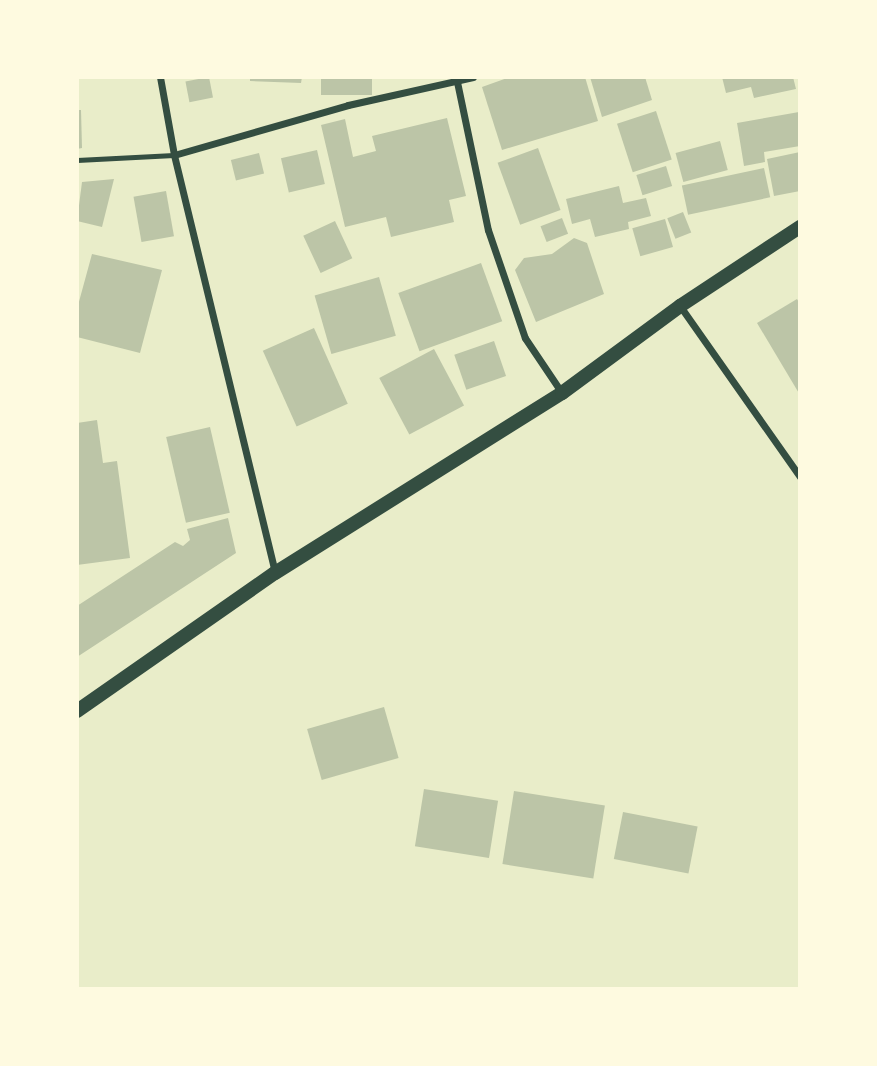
<!DOCTYPE html>
<html>
<head>
<meta charset="utf-8">
<style>
	body { margin:0 }
	#map { position:relative; width:877px; height:1066px; overflow:hidden; background:#e9edc9; font-family:"PT Sans",sans-serif }
	div>[style] { position:absolute }
	.building>* { inset:0; background:#bcc5a7; transform-origin:0 0 }
	.service>* { height:5px; margin:-2.5px; padding:0 2.5px; transform-origin:2.5px; border-radius:2.5px; background:#344e41 }
	.minor>* { height:7px; margin:-3.5px; padding:0 3.5px; transform-origin:3.5px; border-radius:3.5px; background:#344e41 }
	.secondary>* { height:14px; margin:-7px; padding:0 7px; transform-origin:7px; border-radius:7px; background:#344e41 }
	span { translate:-50% -50%; white-space:nowrap; text-align:center; line-height:1.15; -webkit-text-stroke:5px #fefae0; paint-order:stroke }
	.frame { position:absolute; inset:0; border:79px solid #fefae0; pointer-events:none }
</style>
</head>
<body>
<div id="map">
	<div class="building">
		<div style="left:209px;top:77px;width:21px;height:24px;rotate:79deg"></div>
		<div style="clip-path:polygon(250px 77px,302px 77px,301px 83px,250px 81px)"></div>
		<div style="left:321px;top:77px;width:51px;height:18px"></div>
		<div style="clip-path:polygon(585px 77px,598px 121px,502px 150px,482px 87px,510px 77px)"></div>
		<div style="clip-path:polygon(590px 77px,645px 77px,652px 100px,602px 117px)"></div>
		<div style="clip-path:polygon(722px 77px,793px 77px,796px 89px,754px 98px,751px 87px,726px 93px)"></div>
		<div style="clip-path:polygon(77px 110px,81px 110px,82px 148px,77px 149px)"></div>
		<div style="left:656px;top:111px;width:51px;height:41px;rotate:72deg"></div>
		<div style="clip-path:polygon(799px 112px,800px 146px,764px 152px,765px 162px,744px 166px,737px 123px)"></div>
		<div style="clip-path:polygon(447px 118px,466px 196px,449px 200px,454px 222px,391px 237px,386px 217px,345px 227px,321px 125px,345px 119px,353px 157px,376px 151px,372px 136px)"></div>
		<div style="left:720px;top:141px;width:30px;height:46px;rotate:75deg"></div>
		<div style="left:538px;top:148px;width:66px;height:43px;rotate:70deg"></div>
		<div style="left:317px;top:150px;width:35px;height:37px;rotate:77deg"></div>
		<div style="clip-path:polygon(800px 152px,800px 191px,774px 196px,767px 159px)"></div>
		<div style="left:259px;top:153px;width:21px;height:29px;rotate:76deg"></div>
		<div style="left:666px;top:166px;width:21px;height:31px;rotate:73deg"></div>
		<div style="left:764px;top:168px;width:30px;height:84px;rotate:78deg"></div>
		<div style="clip-path:polygon(114px 179px,102px 227px,77px 221px,82px 182px)"></div>
		<div style="clip-path:polygon(619px 186px,623px 203px,646px 198px,651px 216px,628px 222px,629px 229px,595px 237px,590px 219px,572px 224px,566px 199px)"></div>
		<div style="left:166px;top:191px;width:46px;height:33px;rotate:80deg"></div>
		<div style="left:683px;top:212px;width:22px;height:17px;rotate:68deg"></div>
		<div style="left:562px;top:218px;width:17px;height:23px;rotate:69deg"></div>
		<div style="left:665px;top:219px;width:29px;height:34px;rotate:74deg"></div>
		<div style="left:335px;top:221px;width:41px;height:35px;rotate:65deg"></div>
		<div style="clip-path:polygon(574px 238px,587px 243px,604px 294px,536px 322px,515px 270px,524px 258px,552px 254px)"></div>
		<div style="clip-path:polygon(92px 254px,162px 270px,140px 353px,77px 337px,77px 309px)"></div>
		<div style="left:481px;top:263px;width:62px;height:88px;rotate:70deg"></div>
		<div style="left:379px;top:277px;width:61px;height:67px;rotate:74deg"></div>
		<div style="clip-path:polygon(797px 299px,800px 304px,800px 395px,757px 323px)"></div>
		<div style="left:314px;top:328px;width:83px;height:56px;rotate:66deg"></div>
		<div style="left:494px;top:341px;width:37px;height:42px;rotate:71deg"></div>
		<div style="left:434px;top:349px;width:64px;height:62px;rotate:62deg"></div>
		<div style="clip-path:polygon(97px 420px,103px 463px,117px 461px,130px 558px,77px 565px,77px 423px)"></div>
		<div style="left:210px;top:427px;width:88px;height:45px;rotate:77deg"></div>
		<div style="clip-path:polygon(228px 518px,236px 553px,77px 657px,77px 606px,175px 542px,183px 546px,190px 540px,187px 529px)"></div>
		<div style="left:384px;top:707px;width:53px;height:80px;rotate:74deg"></div>
		<div style="left:424px;top:789px;width:75px;height:58px;rotate:9deg"></div>
		<div style="left:514px;top:791px;width:92px;height:74px;rotate:9deg"></div>
		<div style="left:623px;top:812px;width:76px;height:48px;rotate:11deg"></div>
	</div>
	<div class="service">
		<div style="left:77px;top:160px;width:97px;rotate:-3deg"></div>
	</div>
	<div class="minor">
		<div style="left:160px;top:77px;width:79px;rotate:79.8deg"></div>
		<div style="left:174px;top:155px;width:430px;rotate:76.4deg"></div>
		<div style="left:456px;top:77px;width:156px;rotate:78.2deg"></div>
		<div style="left:488px;top:230px;width:114px;rotate:71.1deg"></div>
		<div style="left:525px;top:338px;width:66px;rotate:56.1deg"></div>
		<div style="left:174px;top:155px;width:181px;rotate:-16deg"></div>
		<div style="left:348px;top:105px;width:128px;rotate:-12.6deg"></div>
		<div style="left:680px;top:306px;width:209px;rotate:54.9deg"></div>
	</div>
	<div class="secondary">
		<div style="left:77px;top:711px;width:241px;rotate:-34.9deg"></div>
		<div style="left:275px;top:573px;width:339px;rotate:-32.1deg"></div>
		<div style="left:562px;top:393px;width:147px;rotate:-36.4deg"></div>
		<div style="left:680px;top:306px;width:144px;rotate:-33.4deg"></div>
	</div>
	<div class="frame"></div>
</div>
</body>
</html>
